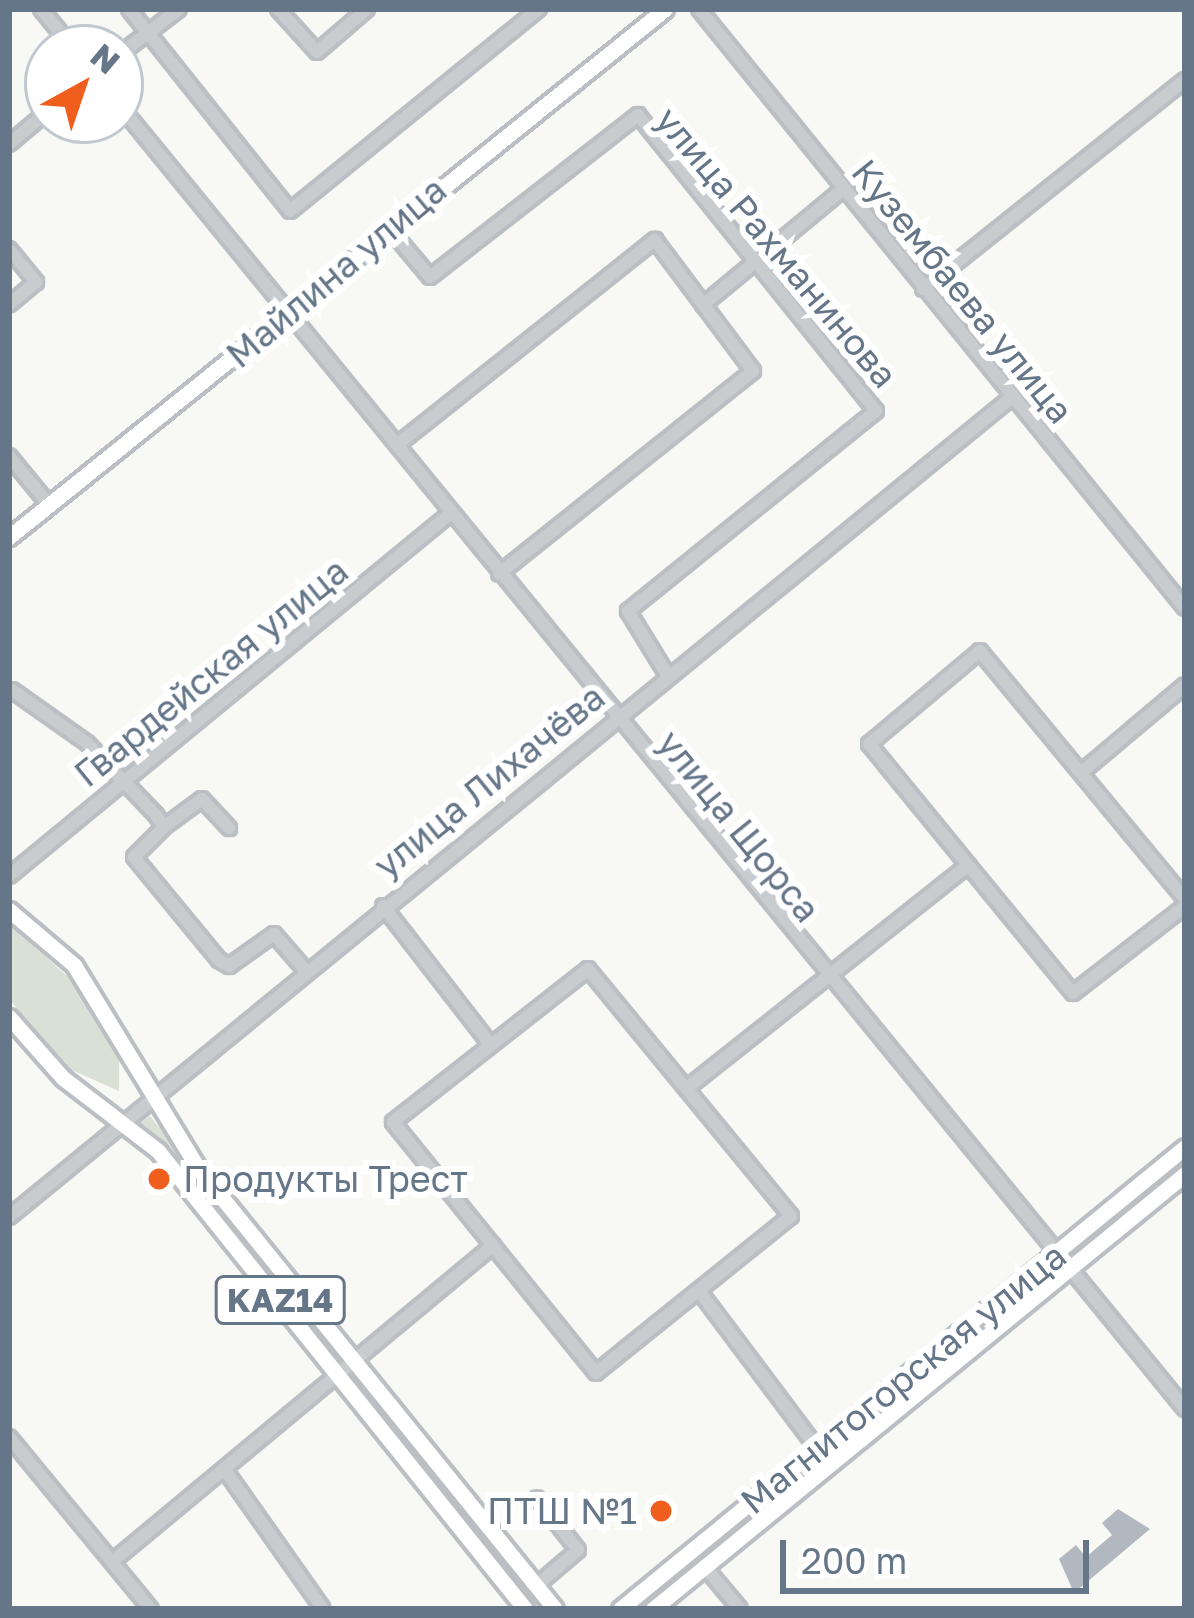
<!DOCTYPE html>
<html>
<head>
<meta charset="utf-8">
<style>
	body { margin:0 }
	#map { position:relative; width:1194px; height:1618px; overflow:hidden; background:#f8f8f5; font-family:"Golos Text",sans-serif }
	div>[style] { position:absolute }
	.green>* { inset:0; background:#d9e1d6; transform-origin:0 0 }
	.building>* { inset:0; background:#b1b8bf }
	.roads { filter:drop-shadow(3px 0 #bbbfc3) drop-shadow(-3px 0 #bbbfc3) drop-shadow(0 3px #bbbfc3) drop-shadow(0 -3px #bbbfc3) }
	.minor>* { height:12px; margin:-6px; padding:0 6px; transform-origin:6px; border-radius:6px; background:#c8cccf }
	.major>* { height:15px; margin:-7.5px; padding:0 7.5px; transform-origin:7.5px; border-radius:7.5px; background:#fff }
	.dots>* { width:33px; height:33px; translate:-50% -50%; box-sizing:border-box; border:6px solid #fff; border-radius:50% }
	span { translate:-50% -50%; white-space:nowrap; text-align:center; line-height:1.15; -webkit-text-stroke:12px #fff; paint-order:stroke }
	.shield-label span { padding:3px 9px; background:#fff; border:3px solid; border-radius:9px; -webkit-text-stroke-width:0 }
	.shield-label { font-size:33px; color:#657689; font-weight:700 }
	.street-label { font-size:36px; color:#657689 }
	.poi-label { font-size:36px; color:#657689 }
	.left { translate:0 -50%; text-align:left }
	.right { translate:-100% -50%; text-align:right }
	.frame { position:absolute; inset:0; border:12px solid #657689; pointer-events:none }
	.north { position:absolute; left:24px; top:24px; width:120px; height:120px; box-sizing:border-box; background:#fff; border:3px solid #c1c8d0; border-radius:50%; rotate:40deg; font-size:33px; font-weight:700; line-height:48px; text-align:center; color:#657689 }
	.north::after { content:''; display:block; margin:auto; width:42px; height:54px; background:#f05e1e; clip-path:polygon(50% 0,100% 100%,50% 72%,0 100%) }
	.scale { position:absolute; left:780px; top:1540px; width:309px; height:54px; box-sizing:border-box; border:6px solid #657689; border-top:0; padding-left:15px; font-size:36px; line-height:42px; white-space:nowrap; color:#657689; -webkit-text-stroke:9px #fff; paint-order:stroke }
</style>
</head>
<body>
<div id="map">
	<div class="green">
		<div style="clip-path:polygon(9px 924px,84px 991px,119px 1046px,119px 1091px,67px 1068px,9px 999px)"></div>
		<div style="clip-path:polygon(150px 1116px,342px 1354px,333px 1361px,139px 1124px)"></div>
		<div style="left:349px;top:1360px;width:319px;height:14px;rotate:51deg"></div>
	</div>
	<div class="building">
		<div style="clip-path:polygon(1118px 1509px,1150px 1529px,1074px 1593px,1059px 1559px,1076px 1545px,1086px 1557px,1112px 1535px,1102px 1523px)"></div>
	</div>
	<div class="roads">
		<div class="minor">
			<div style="left:41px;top:9px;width:50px;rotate:50.6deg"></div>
			<div style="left:129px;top:9px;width:258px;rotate:51.4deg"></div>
			<div style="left:290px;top:211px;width:321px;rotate:-39.1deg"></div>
			<div style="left:278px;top:9px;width:58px;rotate:47.8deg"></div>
			<div style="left:317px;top:52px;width:66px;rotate:-40.7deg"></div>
			<div style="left:699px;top:9px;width:771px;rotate:50.95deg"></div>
			<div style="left:120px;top:54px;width:74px;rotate:-37.3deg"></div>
			<div style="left:120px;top:106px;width:1683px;rotate:50.74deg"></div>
			<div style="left:9px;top:144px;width:51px;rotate:-40.2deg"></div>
			<div style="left:388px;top:227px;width:65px;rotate:50deg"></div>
			<div style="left:430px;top:277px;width:264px;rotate:-37.9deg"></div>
			<div style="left:638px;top:115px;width:380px;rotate:51.2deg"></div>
			<div style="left:876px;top:411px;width:319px;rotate:141.1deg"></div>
			<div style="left:628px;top:611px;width:76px;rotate:58.4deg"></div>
			<div style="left:9px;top:249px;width:43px;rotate:50.7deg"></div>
			<div style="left:36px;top:282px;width:35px;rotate:140deg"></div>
			<div style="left:923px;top:289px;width:335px;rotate:-38.6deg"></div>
			<div style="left:703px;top:305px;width:179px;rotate:-39.6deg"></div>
			<div style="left:397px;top:445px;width:330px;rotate:-38.5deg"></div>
			<div style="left:655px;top:240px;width:164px;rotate:53.2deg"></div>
			<div style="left:753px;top:371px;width:325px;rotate:141.4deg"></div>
			<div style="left:9px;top:456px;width:65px;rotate:50.6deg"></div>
			<div style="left:12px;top:690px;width:92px;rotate:35.2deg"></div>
			<div style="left:87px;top:743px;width:100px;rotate:46.2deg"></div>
			<div style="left:156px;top:815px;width:14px;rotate:56deg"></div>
			<div style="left:164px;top:827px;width:42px;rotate:135deg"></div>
			<div style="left:134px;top:857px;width:134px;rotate:50.5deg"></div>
			<div style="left:219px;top:960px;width:12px;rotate:31deg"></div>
			<div style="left:229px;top:966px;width:55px;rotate:-35.4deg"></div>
			<div style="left:274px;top:934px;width:49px;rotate:49.1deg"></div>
			<div style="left:1083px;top:771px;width:133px;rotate:-40.1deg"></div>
			<div style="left:164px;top:827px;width:47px;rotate:-36.4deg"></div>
			<div style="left:202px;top:799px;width:40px;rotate:47deg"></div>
			<div style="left:9px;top:876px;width:572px;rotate:-39.4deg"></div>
			<div style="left:1185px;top:899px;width:322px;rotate:-129.6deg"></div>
			<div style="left:980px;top:651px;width:145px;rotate:140deg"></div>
			<div style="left:869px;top:744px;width:322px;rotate:50.7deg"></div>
			<div style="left:1073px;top:993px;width:142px;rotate:-37.8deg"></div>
			<div style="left:383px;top:906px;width:176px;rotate:52.2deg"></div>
			<div style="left:588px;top:969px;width:320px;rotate:50.6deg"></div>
			<div style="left:791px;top:1216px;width:250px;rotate:141.2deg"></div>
			<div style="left:596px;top:1373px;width:323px;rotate:-129deg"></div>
			<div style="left:393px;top:1122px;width:248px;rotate:-38.1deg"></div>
			<div style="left:687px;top:1088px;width:359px;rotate:-38.4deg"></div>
			<div style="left:9px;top:1217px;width:1296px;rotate:-39.27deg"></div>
			<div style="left:699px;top:1291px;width:196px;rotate:53.1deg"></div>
			<div style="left:9px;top:1437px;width:223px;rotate:50.5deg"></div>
			<div style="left:227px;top:1473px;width:166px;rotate:54.8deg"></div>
			<div style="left:113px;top:1561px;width:494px;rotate:-39.7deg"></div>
			<div style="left:704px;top:1566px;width:56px;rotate:50.1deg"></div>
			<div style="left:536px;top:1586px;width:55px;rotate:-40.6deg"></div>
			<div style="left:578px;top:1550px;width:66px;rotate:-128.3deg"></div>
		</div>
		<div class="major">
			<div style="left:9px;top:537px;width:842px;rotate:-38.83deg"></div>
			<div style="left:9px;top:910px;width:85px;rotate:40.2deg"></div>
			<div style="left:74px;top:965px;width:238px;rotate:58.6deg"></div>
			<div style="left:198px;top:1168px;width:567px;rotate:51.01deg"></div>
			<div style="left:9px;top:1017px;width:81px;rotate:48.5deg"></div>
			<div style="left:63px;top:1078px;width:120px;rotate:37.5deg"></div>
			<div style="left:158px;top:1151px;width:587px;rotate:51.29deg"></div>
			<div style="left:620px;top:1609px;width:730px;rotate:-39.27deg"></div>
			<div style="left:653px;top:1609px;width:687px;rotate:-39.27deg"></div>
		</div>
	</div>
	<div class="dots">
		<div style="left:159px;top:1179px;background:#f05e1e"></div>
		<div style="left:661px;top:1511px;background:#f05e1e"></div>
	</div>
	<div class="shield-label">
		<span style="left:280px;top:1300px">KAZ14</span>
	</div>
	<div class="street-label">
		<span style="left:777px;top:247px;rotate:50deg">улица Рахманинова</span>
		<span style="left:336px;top:272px;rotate:-40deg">Майлина улица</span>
		<span style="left:963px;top:291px;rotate:51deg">Кузембаева улица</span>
		<span style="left:211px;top:672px;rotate:-39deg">Гвардейская улица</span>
		<span style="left:489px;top:781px;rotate:-39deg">улица Лихачёва</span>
		<span style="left:739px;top:826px;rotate:51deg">улица Щорса</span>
		<span style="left:903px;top:1378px;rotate:-39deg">Магнитогорская улица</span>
	</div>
	<div class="poi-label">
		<span class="left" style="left:183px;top:1179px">Продукты Трест</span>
		<span class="right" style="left:637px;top:1511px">ПТШ №1</span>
	</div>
	<div class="frame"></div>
	<div class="north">N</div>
	<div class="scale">200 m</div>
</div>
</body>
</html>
